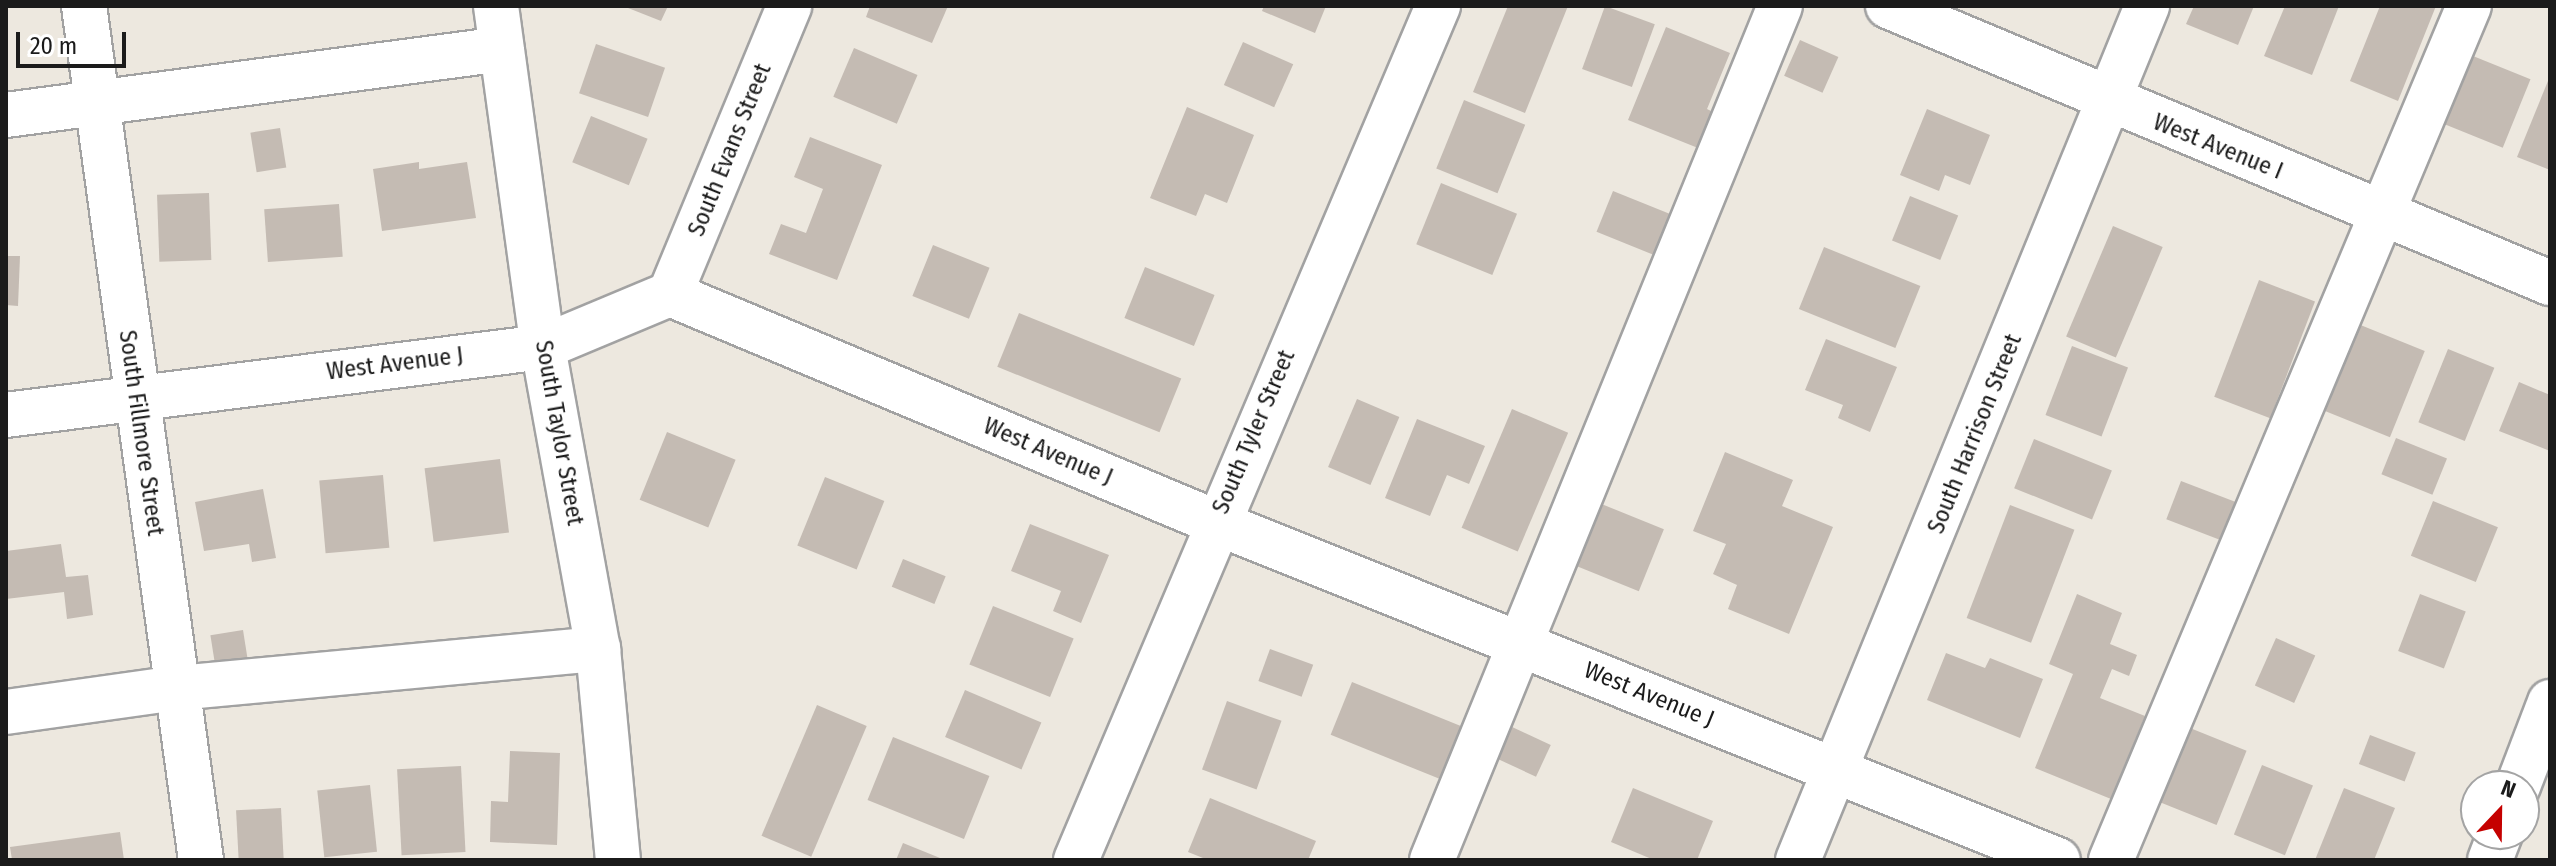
<!DOCTYPE html>
<html>
<head>
<meta charset="utf-8">
<style>
	body { margin:0 }
	#map { position:relative; width:2556px; height:866px; overflow:hidden; background:#ede8df; font-family:"Fira Sans Condensed",sans-serif }
	div>[style] { position:absolute }
	.building>* { inset:0; background:#c4bbb3; transform-origin:0 0 }
	.roads { filter:drop-shadow(2px 0 #a2a2a2) drop-shadow(-2px 0 #a2a2a2) drop-shadow(0 2px #a2a2a2) drop-shadow(0 -2px #a2a2a2) }
	.minor>* { height:44px; margin:-22px; padding:0 22px; transform-origin:22px; border-radius:22px; background:#fff }
	span { translate:-50% -50%; white-space:nowrap; text-align:center; line-height:1.15; -webkit-text-stroke:8px #fff; paint-order:stroke }
	.street-label { font-size:24px; color:#1b1b1b }
	.frame { position:absolute; inset:0; border:8px solid #1b1b1b; pointer-events:none }
	.north { position:absolute; left:2460px; top:770px; width:80px; height:80px; box-sizing:border-box; background:#fff; border:2px solid #a4a4a4; border-radius:50%; rotate:22deg; font-size:22px; font-weight:700; line-height:32px; text-align:center; color:#1b1b1b }
	.north::after { content:''; display:block; margin:auto; width:28px; height:36px; background:#c50100; clip-path:polygon(50% 0,100% 100%,50% 72%,0 100%) }
	.scale { position:absolute; left:16px; top:32px; width:110px; height:36px; box-sizing:border-box; border:4px solid #1b1b1b; border-top:0; padding-left:10px; font-size:24px; line-height:28px; white-space:nowrap; color:#1b1b1b; -webkit-text-stroke:6px #fff; paint-order:stroke }
</style>
</head>
<body>
<div id="map">
	<div class="building">
		<div style="clip-path:polygon(623px 6px,668px 6px,661px 21px)"></div>
		<div style="clip-path:polygon(870px 6px,948px 6px,932px 43px,866px 17px)"></div>
		<div style="clip-path:polygon(1264px 6px,1326px 6px,1315px 33px,1262px 11px)"></div>
		<div style="clip-path:polygon(1508px 6px,1568px 6px,1525px 113px,1473px 92px)"></div>
		<div style="left:1605px;top:6px;width:53px;height:67px;rotate:20deg"></div>
		<div style="clip-path:polygon(2194px 6px,2254px 6px,2238px 45px,2186px 24px)"></div>
		<div style="clip-path:polygon(2285px 6px,2339px 6px,2312px 75px,2264px 56px)"></div>
		<div style="clip-path:polygon(2380px 6px,2436px 6px,2398px 101px,2350px 81px)"></div>
		<div style="clip-path:polygon(1666px 27px,1730px 53px,1707px 109px,1717px 114px,1703px 150px,1628px 120px)"></div>
		<div style="left:1800px;top:40px;width:42px;height:39px;rotate:24deg"></div>
		<div style="left:1243px;top:42px;width:55px;height:47px;rotate:24deg"></div>
		<div style="left:596px;top:44px;width:73px;height:52px;rotate:19deg"></div>
		<div style="left:854px;top:48px;width:69px;height:53px;rotate:23deg"></div>
		<div style="left:2473px;top:56px;width:62px;height:74px;rotate:22deg"></div>
		<div style="clip-path:polygon(2550px 76px,2550px 170px,2517px 157px)"></div>
		<div style="left:1464px;top:100px;width:66px;height:74px;rotate:22deg"></div>
		<div style="clip-path:polygon(1187px 107px,1254px 135px,1227px 203px,1205px 194px,1196px 216px,1150px 198px)"></div>
		<div style="clip-path:polygon(1927px 109px,1990px 135px,1970px 185px,1945px 175px,1939px 191px,1900px 175px)"></div>
		<div style="left:591px;top:116px;width:61px;height:50px;rotate:22deg"></div>
		<div style="left:280px;top:128px;width:40px;height:30px;rotate:81deg"></div>
		<div style="clip-path:polygon(810px 137px,882px 165px,837px 280px,769px 254px,781px 224px,806px 233px,823px 189px,794px 177px)"></div>
		<div style="clip-path:polygon(419px 162px,419px 169px,467px 162px,476px 218px,382px 231px,373px 169px)"></div>
		<div style="left:1441px;top:183px;width:82px;height:66px;rotate:22deg"></div>
		<div style="left:1613px;top:191px;width:75px;height:44px;rotate:22deg"></div>
		<div style="left:209px;top:193px;width:67px;height:52px;rotate:88deg"></div>
		<div style="left:1910px;top:196px;width:52px;height:48px;rotate:22deg"></div>
		<div style="left:339px;top:204px;width:53px;height:75px;rotate:86deg"></div>
		<div style="left:2113px;top:226px;width:54px;height:120px;rotate:23deg"></div>
		<div style="left:933px;top:245px;width:61px;height:55px;rotate:22deg"></div>
		<div style="left:1824px;top:247px;width:104px;height:67px;rotate:22deg"></div>
		<div style="clip-path:polygon(6px 256px,20px 256px,18px 306px,6px 305px)"></div>
		<div style="left:1145px;top:267px;width:75px;height:55px;rotate:22deg"></div>
		<div style="left:2259px;top:280px;width:60px;height:125px;rotate:21deg"></div>
		<div style="left:1019px;top:313px;width:175px;height:58px;rotate:22deg"></div>
		<div style="left:2358px;top:324px;width:72px;height:93px;rotate:22deg"></div>
		<div style="clip-path:polygon(1826px 339px,1897px 367px,1870px 432px,1838px 418px,1843px 405px,1805px 390px)"></div>
		<div style="left:2072px;top:346px;width:60px;height:74px;rotate:21deg"></div>
		<div style="left:2448px;top:349px;width:50px;height:79px;rotate:22deg"></div>
		<div style="clip-path:polygon(2519px 382px,2550px 395px,2550px 451px,2499px 431px)"></div>
		<div style="left:1357px;top:399px;width:46px;height:74px;rotate:23deg"></div>
		<div style="left:1512px;top:409px;width:61px;height:129px;rotate:23deg"></div>
		<div style="clip-path:polygon(1417px 419px,1485px 446px,1469px 484px,1447px 475px,1430px 516px,1385px 498px)"></div>
		<div style="left:667px;top:432px;width:74px;height:73px;rotate:22deg"></div>
		<div style="left:2396px;top:438px;width:55px;height:39px;rotate:22deg"></div>
		<div style="left:2034px;top:439px;width:84px;height:53px;rotate:22deg"></div>
		<div style="clip-path:polygon(1725px 452px,1793px 480px,1782px 506px,1833px 527px,1789px 634px,1728px 609px,1737px 585px,1713px 574px,1726px 544px,1693px 531px)"></div>
		<div style="left:500px;top:459px;width:74px;height:76px;rotate:83deg"></div>
		<div style="left:383px;top:475px;width:73px;height:64px;rotate:85deg"></div>
		<div style="left:825px;top:477px;width:64px;height:74px;rotate:22deg"></div>
		<div style="left:2181px;top:481px;width:60px;height:41px;rotate:21deg"></div>
		<div style="clip-path:polygon(263px 489px,276px 558px,252px 562px,249px 544px,204px 551px,195px 502px)"></div>
		<div style="left:2433px;top:501px;width:70px;height:59px;rotate:22deg"></div>
		<div style="left:1599px;top:503px;width:70px;height:67px;rotate:22deg"></div>
		<div style="left:2010px;top:505px;width:69px;height:121px;rotate:21deg"></div>
		<div style="clip-path:polygon(1030px 524px,1109px 555px,1081px 623px,1053px 611px,1061px 591px,1011px 571px)"></div>
		<div style="clip-path:polygon(61px 544px,66px 577px,88px 575px,93px 615px,67px 619px,64px 592px,6px 599px,6px 551px)"></div>
		<div style="left:903px;top:559px;width:46px;height:30px;rotate:22deg"></div>
		<div style="clip-path:polygon(2077px 594px,2122px 613px,2110px 644px,2137px 655px,2129px 676px,2112px 669px,2100px 698px,2145px 716px,2111px 799px,2035px 768px,2073px 674px,2049px 664px)"></div>
		<div style="left:2420px;top:594px;width:49px;height:61px;rotate:21deg"></div>
		<div style="left:993px;top:606px;width:87px;height:63px;rotate:22deg"></div>
		<div style="left:243px;top:630px;width:38px;height:33px;rotate:81deg"></div>
		<div style="left:2276px;top:638px;width:43px;height:52px;rotate:24deg"></div>
		<div style="left:1270px;top:649px;width:46px;height:34px;rotate:20deg"></div>
		<div style="clip-path:polygon(1946px 653px,1985px 668px,1990px 658px,2043px 679px,2020px 738px,1927px 700px)"></div>
		<div style="left:1352px;top:682px;width:118px;height:57px;rotate:22deg"></div>
		<div style="left:965px;top:690px;width:83px;height:51px;rotate:23deg"></div>
		<div style="left:1227px;top:701px;width:58px;height:73px;rotate:20deg"></div>
		<div style="left:817px;top:705px;width:54px;height:142px;rotate:23deg"></div>
		<div style="left:1510px;top:726px;width:45px;height:35px;rotate:25deg"></div>
		<div style="left:2190px;top:728px;width:61px;height:80px;rotate:22deg"></div>
		<div style="left:2370px;top:735px;width:49px;height:31px;rotate:21deg"></div>
		<div style="left:893px;top:737px;width:104px;height:68px;rotate:22deg"></div>
		<div style="clip-path:polygon(510px 751px,560px 753px,557px 845px,490px 842px,491px 801px,508px 802px)"></div>
		<div style="left:2262px;top:765px;width:55px;height:75px;rotate:22deg"></div>
		<div style="left:461px;top:766px;width:86px;height:64px;rotate:87deg"></div>
		<div style="left:370px;top:785px;width:67px;height:53px;rotate:84deg"></div>
		<div style="clip-path:polygon(1633px 788px,1713px 821px,1697px 860px,1654px 860px,1611px 842px)"></div>
		<div style="clip-path:polygon(2344px 788px,2395px 808px,2374px 860px,2315px 860px)"></div>
		<div style="clip-path:polygon(1210px 798px,1316px 841px,1308px 860px,1208px 860px,1188px 852px)"></div>
		<div style="left:281px;top:808px;width:52px;height:45px;rotate:87deg"></div>
		<div style="clip-path:polygon(120px 832px,124px 860px,12px 860px,10px 847px)"></div>
		<div style="clip-path:polygon(903px 843px,945px 860px,896px 860px)"></div>
	</div>
	<div class="roads">
		<div class="minor">
			<div style="left:84px;top:6px;width:862px;rotate:82.2deg"></div>
			<div style="left:496px;top:6px;width:344px;rotate:82.2deg"></div>
			<div style="left:543px;top:347px;width:307px;rotate:79.7deg"></div>
			<div style="left:598px;top:649px;width:212px;rotate:84.6deg"></div>
			<div style="left:1888px;top:6px;width:718px;rotate:22.71deg"></div>
			<div style="left:6px;top:115px;width:500px;rotate:-7.58deg"></div>
			<div style="left:670px;top:294px;width:312px;rotate:-67.5deg"></div>
			<div style="left:6px;top:415px;width:541px;rotate:-7.22deg"></div>
			<div style="left:543px;top:347px;width:138px;rotate:-22.7deg"></div>
			<div style="left:670px;top:294px;width:591px;rotate:22.7deg"></div>
			<div style="left:1215px;top:522px;width:908px;rotate:21.85deg"></div>
			<div style="left:6px;top:712px;width:172px;rotate:-8deg"></div>
			<div style="left:176px;top:688px;width:424px;rotate:-5.3deg"></div>
			<div style="left:2518px;top:786px;width:90px;rotate:-69.1deg"></div>
			<div style="left:1076px;top:860px;width:928px;rotate:-67.03deg"></div>
			<div style="left:1432px;top:860px;width:922px;rotate:-67.83deg"></div>
			<div style="left:1798px;top:860px;width:923px;rotate:-67.77deg"></div>
			<div style="left:2111px;top:860px;width:926px;rotate:-67.26deg"></div>
			<div style="left:2490px;top:860px;width:28px;rotate:-69deg"></div>
		</div>
	</div>
	<div class="street-label">
		<span style="left:2218px;top:147px;rotate:22deg">West Avenue I</span>
		<span style="left:730px;top:150px;rotate:-68deg">South Evans Street</span>
		<span style="left:395px;top:364px;rotate:-7deg">West Avenue J</span>
		<span style="left:1254px;top:432px;rotate:-67deg">South Tyler Street</span>
		<span style="left:141px;top:433px;rotate:82deg">South Fillmore Street</span>
		<span style="left:559px;top:433px;rotate:80deg">South Taylor Street</span>
		<span style="left:1975px;top:434px;rotate:-68deg">South Harrison Street</span>
		<span style="left:1048px;top:452px;rotate:23deg">West Avenue J</span>
		<span style="left:1649px;top:695px;rotate:22deg">West Avenue J</span>
	</div>
	<div class="frame"></div>
	<div class="north">N</div>
	<div class="scale">20 m</div>
</div>
</body>
</html>
